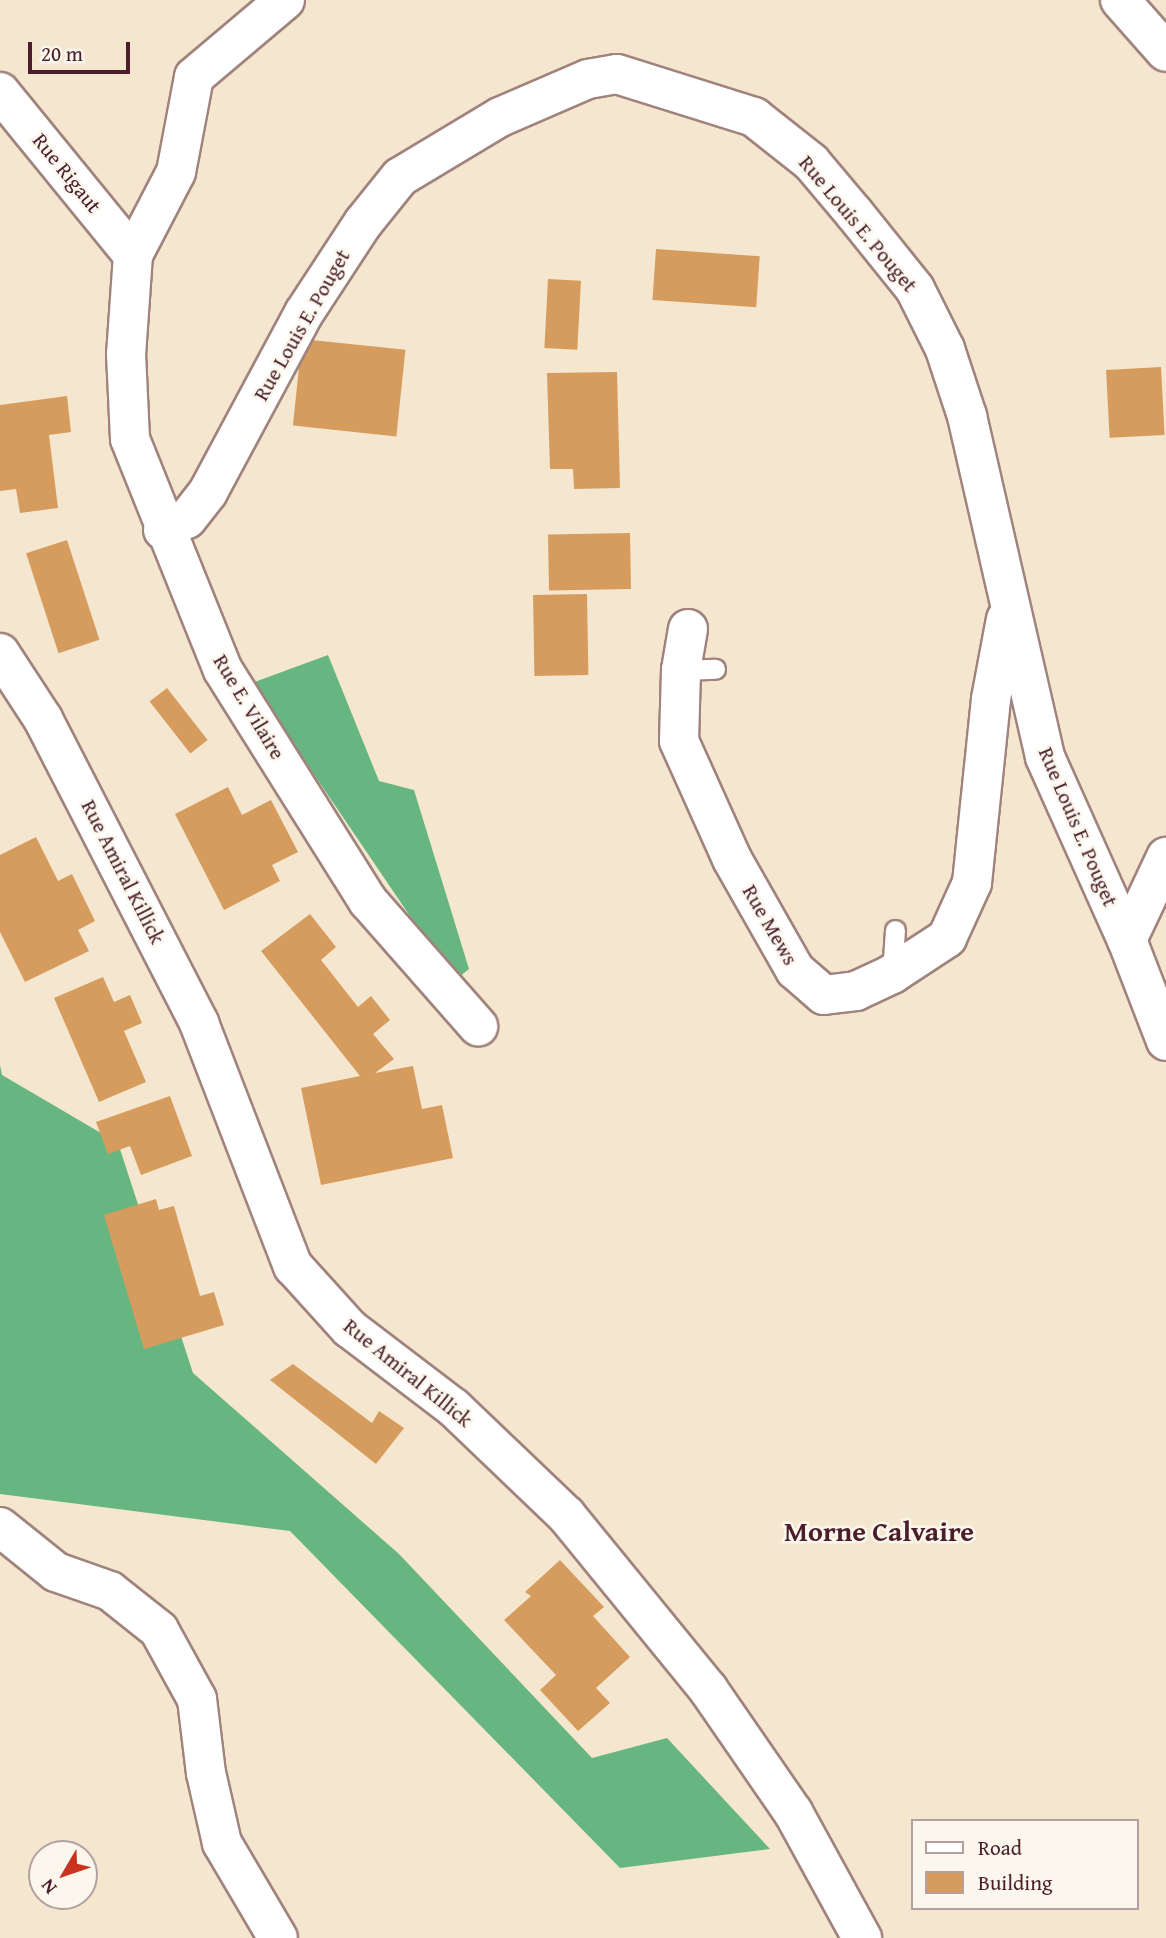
<!DOCTYPE html>
<html>
<head>
<meta charset="utf-8">
<style>
	body { margin:0 }
	#map { position:relative; width:1166px; height:1938px; overflow:hidden; background:#f5e7cf; font-family:"Gentium Book Plus",serif }
	div>[style] { position:absolute }
	.forest>* { inset:0; background:#67b681 }
	.building>* { inset:0; background:#d69c5e; transform-origin:0 0 }
	.roads { filter:drop-shadow(2px 0 #a0837d) drop-shadow(-2px 0 #a0837d) drop-shadow(0 2px #a0837d) drop-shadow(0 -2px #a0837d) }
	.lane>* { height:19px; margin:-9.5px; padding:0 9.5px; transform-origin:9.5px; border-radius:9.5px; background:#fff }
	.street>* { height:38px; margin:-19px; padding:0 19px; transform-origin:19px; border-radius:19px; background:#fff }
	span { translate:-50% -50%; white-space:nowrap; text-align:center; line-height:1.15; -webkit-text-stroke:5px #fbf7ec; paint-order:stroke }
	.street-label { font-size:21px; color:#4a1f2b }
	.district-label { font-size:28px; color:#4a1f2b; font-weight:700 }
	.legend { position:absolute; left:911px; top:1819px; width:228px; height:91px; box-sizing:border-box; background:#fbf7ec; border:2px solid #b4a19f; margin:0; padding:9px 12px; list-style:none; font-size:21px; color:#4a1f2b }
	.legend li { display:flex; align-items:center; gap:14px; height:35px }
	.legend b { width:35px; border:2px solid #b4a19f }
	.north { position:absolute; left:28px; top:1840px; width:70px; height:70px; box-sizing:border-box; background:#fbf7ec; border:2px solid #b4a19f; border-radius:50%; rotate:231deg; font-size:19px; font-weight:700; line-height:28px; text-align:center; color:#4a1f2b }
	.north::after { content:''; display:block; margin:auto; width:24px; height:32px; background:#c8321e; clip-path:polygon(50% 0,100% 100%,50% 72%,0 100%) }
	.scale { position:absolute; left:28px; top:42px; width:102px; height:32px; box-sizing:border-box; border:4px solid #4a1f2b; border-top:0; padding-left:9px; font-size:21px; line-height:24px; white-space:nowrap; color:#4a1f2b; -webkit-text-stroke:5px #fbf7ec; paint-order:stroke }
</style>
</head>
<body>
<div id="map">
	<div class="forest">
		<div style="clip-path:polygon(328px 655px,379px 781px,414px 790px,469px 969px,454px 981px,252px 683px)"></div>
		<div style="clip-path:polygon(0 1065px,2px 1075px,118px 1143px,193px 1373px,399px 1554px,592px 1758px,667px 1738px,770px 1849px,620px 1868px,290px 1531px,0 1494px)"></div>
	</div>
	<div class="building">
		<div style="left:656px;top:249px;width:104px;height:51px;rotate:4deg"></div>
		<div style="left:548px;top:279px;width:33px;height:69px;rotate:3deg"></div>
		<div style="left:302px;top:339px;width:104px;height:87px;rotate:6deg"></div>
		<div style="left:1161px;top:367px;width:68px;height:55px;rotate:87deg"></div>
		<div style="clip-path:polygon(617px 372px,620px 488px,574px 489px,573px 469px,550px 469px,547px 373px)"></div>
		<div style="clip-path:polygon(67px 396px,71px 432px,49px 435px,58px 508px,20px 513px,16px 489px,0 491px,0 405px)"></div>
		<div style="left:630px;top:533px;width:56px;height:82px;rotate:89deg"></div>
		<div style="left:67px;top:540px;width:105px;height:43px;rotate:72deg"></div>
		<div style="left:587px;top:594px;width:81px;height:54px;rotate:89deg"></div>
		<div style="left:167px;top:688px;width:66px;height:22px;rotate:52deg"></div>
		<div style="clip-path:polygon(228px 787px,242px 815px,271px 800px,298px 852px,272px 865px,280px 881px,224px 910px,175px 814px)"></div>
		<div style="clip-path:polygon(36px 837px,58px 881px,72px 874px,95px 921px,78px 930px,89px 951px,25px 982px,0 932px,0 855px)"></div>
		<div style="clip-path:polygon(310px 914px,336px 947px,321px 960px,358px 1007px,371px 996px,390px 1020px,373px 1034px,394px 1059px,375px 1073px,413px 1066px,422px 1109px,442px 1105px,453px 1158px,321px 1185px,301px 1088px,360px 1076px,261px 951px)"></div>
		<div style="clip-path:polygon(103px 977px,114px 1002px,130px 995px,142px 1023px,124px 1031px,146px 1082px,99px 1102px,54px 998px)"></div>
		<div style="clip-path:polygon(170px 1096px,192px 1156px,141px 1175px,130px 1146px,108px 1154px,96px 1122px)"></div>
		<div style="clip-path:polygon(156px 1199px,159px 1210px,174px 1206px,200px 1296px,214px 1292px,224px 1325px,144px 1349px,104px 1215px)"></div>
		<div style="clip-path:polygon(293px 1364px,372px 1423px,379px 1411px,404px 1428px,376px 1464px,270px 1380px)"></div>
		<div style="clip-path:polygon(560px 1560px,604px 1607px,593px 1616px,630px 1657px,596px 1688px,610px 1703px,578px 1731px,540px 1690px,556px 1675px,504px 1620px,531px 1596px,525px 1592px)"></div>
	</div>
	<div class="roads">
		<div class="lane">
			<div style="left:681px;top:670px;width:34px;rotate:-2deg"></div>
			<div style="left:892px;top:974px;width:44px;rotate:-86.1deg"></div>
		</div>
		<div class="street">
			<div style="left:285px;top:0;width:119px;rotate:139.8deg"></div>
			<div style="left:194px;top:77px;width:97px;rotate:100.7deg"></div>
			<div style="left:176px;top:172px;width:93px;rotate:117.4deg"></div>
			<div style="left:133px;top:255px;width:99px;rotate:94deg"></div>
			<div style="left:126px;top:354px;width:85px;rotate:87.3deg"></div>
			<div style="left:130px;top:439px;width:249px;rotate:68.1deg"></div>
			<div style="left:223px;top:670px;width:273px;rotate:57.9deg"></div>
			<div style="left:368px;top:901px;width:167px;rotate:48.7deg"></div>
			<div style="left:1120px;top:0;width:69px;rotate:48.5deg"></div>
			<div style="left:0;top:92px;width:210px;rotate:50.8deg"></div>
			<div style="left:163px;top:530px;width:26px;rotate:-25deg"></div>
			<div style="left:187px;top:519px;width:34px;rotate:-52deg"></div>
			<div style="left:208px;top:492px;width:203px;rotate:-61.8deg"></div>
			<div style="left:304px;top:313px;width:108px;rotate:-56.8deg"></div>
			<div style="left:363px;top:223px;width:59px;rotate:-51.2deg"></div>
			<div style="left:400px;top:177px;width:117px;rotate:-31deg"></div>
			<div style="left:500px;top:117px;width:96px;rotate:-23.4deg"></div>
			<div style="left:588px;top:79px;width:29px;rotate:-10deg"></div>
			<div style="left:617px;top:74px;width:144px;rotate:17.4deg"></div>
			<div style="left:754px;top:117px;width:73px;rotate:38.3deg"></div>
			<div style="left:811px;top:162px;width:67px;rotate:49.9deg"></div>
			<div style="left:854px;top:213px;width:97px;rotate:51.2deg"></div>
			<div style="left:915px;top:289px;width:67px;rotate:63.4deg"></div>
			<div style="left:945px;top:349px;width:71px;rotate:71.8deg"></div>
			<div style="left:967px;top:416px;width:350px;rotate:77.1deg"></div>
			<div style="left:1045px;top:757px;width:201px;rotate:65.9deg"></div>
			<div style="left:1127px;top:940px;width:108px;rotate:68.9deg"></div>
			<div style="left:688px;top:629px;width:42px;rotate:99.7deg"></div>
			<div style="left:681px;top:670px;width:71px;rotate:91.6deg"></div>
			<div style="left:679px;top:741px;width:129px;rotate:65.8deg"></div>
			<div style="left:732px;top:859px;width:128px;rotate:60.4deg"></div>
			<div style="left:795px;top:970px;width:38px;rotate:41deg"></div>
			<div style="left:824px;top:995px;width:32px;rotate:-7deg"></div>
			<div style="left:856px;top:991px;width:40px;rotate:-25deg"></div>
			<div style="left:892px;top:974px;width:66px;rotate:-33.2deg"></div>
			<div style="left:947px;top:938px;width:60px;rotate:-65.6deg"></div>
			<div style="left:972px;top:883px;width:185px;rotate:-84.1deg"></div>
			<div style="left:991px;top:699px;width:81px;rotate:-79.4deg"></div>
			<div style="left:0;top:653px;width:79px;rotate:56.9deg"></div>
			<div style="left:43px;top:719px;width:342px;rotate:62.8deg"></div>
			<div style="left:199px;top:1023px;width:261px;rotate:68.9deg"></div>
			<div style="left:293px;top:1266px;width:84px;rotate:47.9deg"></div>
			<div style="left:349px;top:1328px;width:132px;rotate:37.3deg"></div>
			<div style="left:454px;top:1408px;width:155px;rotate:43.7deg"></div>
			<div style="left:566px;top:1515px;width:225px;rotate:50.8deg"></div>
			<div style="left:708px;top:1689px;width:150px;rotate:55.4deg"></div>
			<div style="left:793px;top:1812px;width:144px;rotate:61.3deg"></div>
			<div style="left:1127px;top:940px;width:92px;rotate:-64.8deg"></div>
			<div style="left:0;top:1527px;width:72px;rotate:38.8deg"></div>
			<div style="left:56px;top:1572px;width:57px;rotate:19.4deg"></div>
			<div style="left:110px;top:1591px;width:63px;rotate:38.5deg"></div>
			<div style="left:159px;top:1630px;width:79px;rotate:61.2deg"></div>
			<div style="left:197px;top:1699px;width:75px;rotate:83.1deg"></div>
			<div style="left:206px;top:1773px;width:72px;rotate:77.1deg"></div>
			<div style="left:222px;top:1843px;width:110px;rotate:59.5deg"></div>
		</div>
	</div>
	<div class="street-label">
		<span style="left:67px;top:173px;rotate:51deg">Rue Rigaut</span>
		<span style="left:858px;top:224px;rotate:50deg">Rue Louis E. Pouget</span>
		<span style="left:302px;top:325px;rotate:-60deg">Rue Louis E. Pouget</span>
		<span style="left:249px;top:707px;rotate:59deg">Rue E. Vilaire</span>
		<span style="left:1078px;top:827px;rotate:67deg">Rue Louis E. Pouget</span>
		<span style="left:123px;top:872px;rotate:63deg">Rue Amiral Killick</span>
		<span style="left:770px;top:925px;rotate:60deg">Rue Mews</span>
		<span style="left:408px;top:1373px;rotate:39deg">Rue Amiral Killick</span>
	</div>
	<div class="district-label">
		<span style="left:879px;top:1531px">Morne Calvaire</span>
	</div>
	<ul class="legend">
	<li><b style="height:9px;background:#fff"></b>Road</li>
	<li><b style="height:19px;background:#d69c5e"></b>Building</li>
	</ul>
	<div class="north">N</div>
	<div class="scale">20 m</div>
</div>
</body>
</html>
